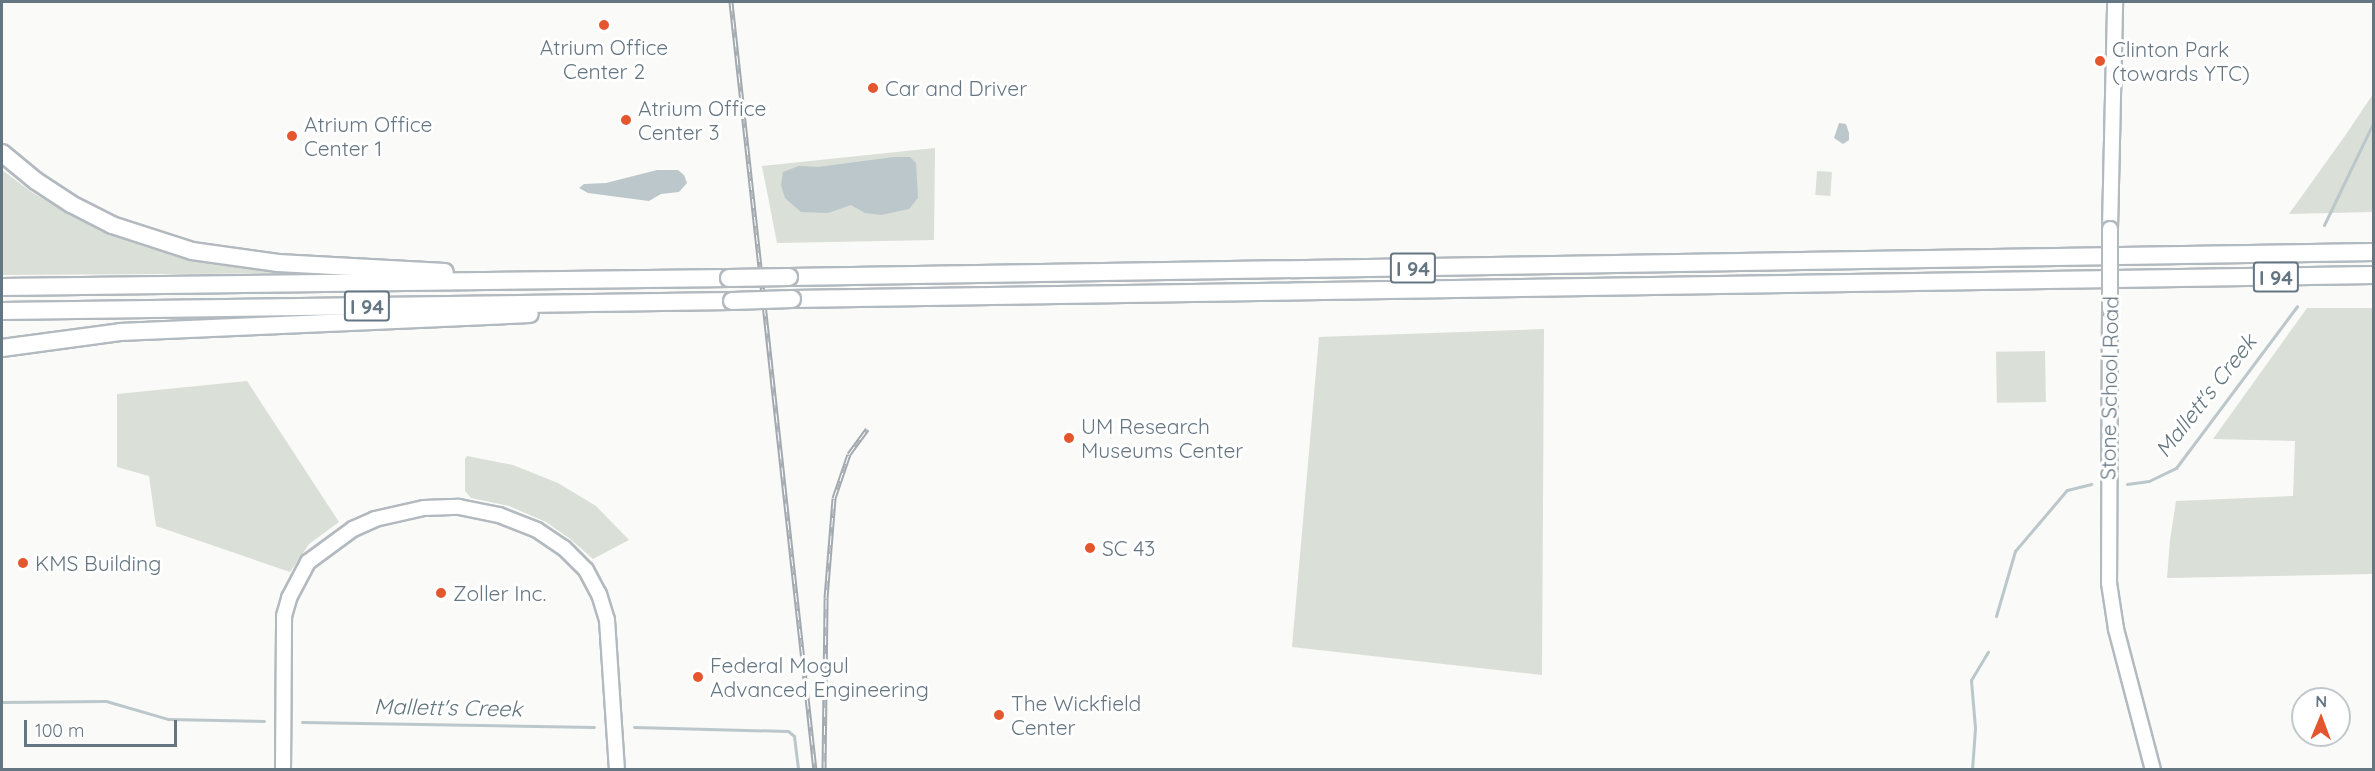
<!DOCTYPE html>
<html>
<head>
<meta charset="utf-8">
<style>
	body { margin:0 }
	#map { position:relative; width:2375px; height:771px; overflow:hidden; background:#fafaf8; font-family:Quicksand,sans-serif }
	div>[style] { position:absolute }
	.green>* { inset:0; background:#dadfd7; transform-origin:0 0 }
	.water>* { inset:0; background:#bbc7cb }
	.stream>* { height:3px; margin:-1.5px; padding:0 1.5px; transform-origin:1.5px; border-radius:1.5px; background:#bbc7cb }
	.roads { filter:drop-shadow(2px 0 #b3babf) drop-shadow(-2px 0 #b3babf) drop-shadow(0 2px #b3babf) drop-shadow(0 -2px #b3babf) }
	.secondary>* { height:14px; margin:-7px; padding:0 7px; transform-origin:7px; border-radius:7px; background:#fff }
	.highway>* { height:16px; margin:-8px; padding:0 8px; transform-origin:8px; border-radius:8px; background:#fff }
	.rail>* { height:5px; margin-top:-2.5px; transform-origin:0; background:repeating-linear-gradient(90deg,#fff 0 9px,#a2aab0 0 18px); box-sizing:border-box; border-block:2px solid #a2aab0 }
	.bridges { filter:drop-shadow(2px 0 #b3babf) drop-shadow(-2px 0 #b3babf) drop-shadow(0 2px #b3babf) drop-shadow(0 -2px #b3babf) }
	.secondary-bridge>* { height:14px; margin:-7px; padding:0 7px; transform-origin:7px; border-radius:7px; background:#fff }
	.highway-bridge>* { height:16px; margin:-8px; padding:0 8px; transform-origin:8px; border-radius:8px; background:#fff }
	.dots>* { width:16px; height:16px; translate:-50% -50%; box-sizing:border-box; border:3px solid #fff; border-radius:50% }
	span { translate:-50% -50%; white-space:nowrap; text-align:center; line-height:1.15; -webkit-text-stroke:6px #fff; paint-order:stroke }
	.shield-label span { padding:2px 4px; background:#fff; border:2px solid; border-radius:4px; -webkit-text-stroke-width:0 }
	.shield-label { font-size:20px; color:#657683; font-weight:700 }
	.poi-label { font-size:21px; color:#657683 }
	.left { translate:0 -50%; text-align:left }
	.street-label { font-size:21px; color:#657683 }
	.water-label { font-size:22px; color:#60757c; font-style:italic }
	.frame { position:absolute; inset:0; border:3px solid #657683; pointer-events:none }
	.north { position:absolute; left:2291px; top:687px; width:60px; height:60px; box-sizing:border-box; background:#fff; border:2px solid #c1c8cd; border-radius:50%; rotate:1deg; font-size:16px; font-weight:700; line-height:24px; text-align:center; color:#657683 }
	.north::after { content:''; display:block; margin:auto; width:21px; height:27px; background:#e4572e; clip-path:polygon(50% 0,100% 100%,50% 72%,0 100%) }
	.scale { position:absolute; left:24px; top:720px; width:153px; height:27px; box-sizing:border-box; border:3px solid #657683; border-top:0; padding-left:8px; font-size:18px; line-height:21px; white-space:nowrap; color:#657683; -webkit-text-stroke:4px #fff; paint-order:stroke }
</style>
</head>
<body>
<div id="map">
	<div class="green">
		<div style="clip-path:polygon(2373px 94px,2373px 212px,2289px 214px,2347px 133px)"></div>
		<div style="clip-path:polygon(935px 148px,934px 240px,777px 243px,762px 166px)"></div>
		<div style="clip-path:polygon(2px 170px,33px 193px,71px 214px,109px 233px,146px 247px,222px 265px,323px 273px,2px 275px)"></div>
		<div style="left:1817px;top:171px;width:15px;height:24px;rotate:4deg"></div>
		<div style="clip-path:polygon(2307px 308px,2373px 308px,2373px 574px,2167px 578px,2170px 540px,2176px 501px,2293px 496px,2295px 441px,2213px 439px)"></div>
		<div style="clip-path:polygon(1544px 329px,1542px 675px,1292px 647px,1319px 337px)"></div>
		<div style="left:2045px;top:351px;width:51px;height:49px;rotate:89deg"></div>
		<div style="clip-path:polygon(247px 381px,339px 522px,309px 544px,290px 572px,156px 526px,149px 476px,117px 467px,117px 394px)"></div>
		<div style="clip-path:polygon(467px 456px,513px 465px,558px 483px,596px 506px,629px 540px,593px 559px,569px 538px,546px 522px,509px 506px,471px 498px,465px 491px,465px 459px)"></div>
	</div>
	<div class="water">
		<div style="clip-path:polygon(1839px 123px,1846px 124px,1849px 133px,1849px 140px,1843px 144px,1834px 138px)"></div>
		<div style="clip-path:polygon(894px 157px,910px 157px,916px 163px,918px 198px,909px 209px,881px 215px,865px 213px,851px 205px,828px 213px,801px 212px,785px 198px,781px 185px,783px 172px,799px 166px,818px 167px)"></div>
		<div style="clip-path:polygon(657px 170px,678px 170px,684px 175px,687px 183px,679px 192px,661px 194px,649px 201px,588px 193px,579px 188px,584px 184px,606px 183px)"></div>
	</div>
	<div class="stream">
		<div style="left:2324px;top:225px;width:115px;rotate:-64.3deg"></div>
		<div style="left:2127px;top:484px;width:22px;rotate:-8deg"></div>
		<div style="left:2149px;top:481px;width:30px;rotate:-26deg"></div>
		<div style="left:2176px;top:468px;width:202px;rotate:-53.2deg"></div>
		<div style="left:1996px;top:616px;width:68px;rotate:-73.7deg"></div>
		<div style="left:2015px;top:551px;width:80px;rotate:-49.6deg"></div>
		<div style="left:2067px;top:490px;width:25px;rotate:-14deg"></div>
		<div style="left:2px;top:702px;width:104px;rotate:-0.6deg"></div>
		<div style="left:106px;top:701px;width:65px;rotate:16.2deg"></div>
		<div style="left:168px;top:719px;width:96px;rotate:1.2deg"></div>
		<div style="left:302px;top:722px;width:292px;rotate:1deg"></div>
		<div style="left:634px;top:727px;width:154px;rotate:1.5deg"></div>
		<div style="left:788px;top:731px;width:8px;rotate:40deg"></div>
		<div style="left:794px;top:736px;width:34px;rotate:83deg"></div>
		<div style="left:1972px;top:770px;width:42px;rotate:-85.9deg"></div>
		<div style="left:1975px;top:728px;width:48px;rotate:-94.8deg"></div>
		<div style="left:1971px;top:680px;width:33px;rotate:-59deg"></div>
	</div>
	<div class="roads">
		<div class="secondary">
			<div style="left:2110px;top:229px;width:227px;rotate:-88.7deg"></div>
			<div style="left:2110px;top:309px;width:274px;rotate:90.2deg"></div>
			<div style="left:2109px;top:583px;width:47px;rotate:81.3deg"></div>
			<div style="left:2116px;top:629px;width:146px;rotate:75.3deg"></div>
			<div style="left:283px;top:770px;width:154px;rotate:-89.6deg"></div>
			<div style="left:284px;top:616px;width:19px;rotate:-74deg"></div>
			<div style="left:289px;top:598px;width:41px;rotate:-62.2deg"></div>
			<div style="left:308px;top:562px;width:56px;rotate:-36.3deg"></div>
			<div style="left:353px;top:529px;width:24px;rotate:-24deg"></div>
			<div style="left:375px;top:519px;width:50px;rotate:-12.7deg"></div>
			<div style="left:424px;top:508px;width:35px;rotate:-2deg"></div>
			<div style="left:459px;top:507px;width:41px;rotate:11.3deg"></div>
			<div style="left:499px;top:515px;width:41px;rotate:21.5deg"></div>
			<div style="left:537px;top:530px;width:32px;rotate:34deg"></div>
			<div style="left:564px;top:548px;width:31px;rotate:45deg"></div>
			<div style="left:586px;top:570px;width:27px;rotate:62deg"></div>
			<div style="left:599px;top:594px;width:27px;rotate:73deg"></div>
			<div style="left:607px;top:620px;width:150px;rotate:86.2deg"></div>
		</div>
		<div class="highway">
			<div style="left:2px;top:153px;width:44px;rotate:39.5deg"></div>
			<div style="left:36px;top:181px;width:42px;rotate:33.3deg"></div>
			<div style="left:71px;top:204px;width:46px;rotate:27.1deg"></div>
			<div style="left:112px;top:225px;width:84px;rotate:18deg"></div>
			<div style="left:192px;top:251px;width:87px;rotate:7.9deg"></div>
			<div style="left:278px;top:263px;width:167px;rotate:3.1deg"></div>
			<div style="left:789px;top:277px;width:1585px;rotate:-0.9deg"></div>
			<div style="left:2px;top:287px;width:727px;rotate:-0.71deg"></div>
			<div style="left:792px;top:299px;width:1582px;rotate:-0.87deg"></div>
			<div style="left:2px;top:311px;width:730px;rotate:-0.78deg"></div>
			<div style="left:2px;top:348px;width:119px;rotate:-7.7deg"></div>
			<div style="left:120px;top:332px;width:410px;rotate:-2.5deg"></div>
		</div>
	</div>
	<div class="rail">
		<div style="left:731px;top:2px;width:773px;rotate:83.76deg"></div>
		<div style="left:824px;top:770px;width:172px;rotate:-89.3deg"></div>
		<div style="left:826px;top:598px;width:100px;rotate:-85.4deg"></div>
		<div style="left:834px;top:498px;width:46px;rotate:-71.2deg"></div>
		<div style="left:849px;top:454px;width:31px;rotate:-54deg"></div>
	</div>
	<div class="bridges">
		<div class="secondary-bridge">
			<div style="left:2110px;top:309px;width:80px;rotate:-90deg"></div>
		</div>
		<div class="highway-bridge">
			<div style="left:729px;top:278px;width:60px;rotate:-1deg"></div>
			<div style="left:732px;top:301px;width:60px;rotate:-1.9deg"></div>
		</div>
	</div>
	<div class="dots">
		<div style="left:604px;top:25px;background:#e4572e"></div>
		<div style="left:2100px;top:61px;background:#e4572e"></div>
		<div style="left:873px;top:88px;background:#e4572e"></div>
		<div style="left:626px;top:120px;background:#e4572e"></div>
		<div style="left:292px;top:136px;background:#e4572e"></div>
		<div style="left:1069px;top:438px;background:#e4572e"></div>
		<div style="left:1090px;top:548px;background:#e4572e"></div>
		<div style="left:23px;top:563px;background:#e4572e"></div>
		<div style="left:441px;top:593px;background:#e4572e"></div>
		<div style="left:698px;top:677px;background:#e4572e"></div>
		<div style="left:999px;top:715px;background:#e4572e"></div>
	</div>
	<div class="shield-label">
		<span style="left:1413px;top:268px">I 94</span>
		<span style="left:2276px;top:277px">I 94</span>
		<span style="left:367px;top:306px">I 94</span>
	</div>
	<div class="poi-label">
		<span style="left:604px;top:59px">Atrium Office<br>Center 2</span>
		<span class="left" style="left:2112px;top:61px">Clinton Park<br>(towards YTC)</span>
		<span class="left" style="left:885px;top:88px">Car and Driver</span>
		<span class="left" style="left:638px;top:120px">Atrium Office<br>Center 3</span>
		<span class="left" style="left:304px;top:136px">Atrium Office<br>Center 1</span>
		<span class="left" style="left:1081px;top:438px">UM Research<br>Museums Center</span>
		<span class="left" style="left:1102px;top:548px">SC 43</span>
		<span class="left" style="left:35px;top:563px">KMS Building</span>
		<span class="left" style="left:453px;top:593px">Zoller Inc.</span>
		<span class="left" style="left:710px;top:677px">Federal Mogul<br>Advanced Engineering</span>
		<span class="left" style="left:1011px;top:715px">The Wickfield<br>Center</span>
	</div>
	<div class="street-label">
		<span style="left:2109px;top:388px;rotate:-89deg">Stone School Road</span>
	</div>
	<div class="water-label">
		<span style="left:2206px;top:396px;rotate:-52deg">Mallett's Creek</span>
		<span style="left:448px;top:708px;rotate:1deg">Mallett's Creek</span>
	</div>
	<div class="frame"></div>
	<div class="north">N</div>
	<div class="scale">100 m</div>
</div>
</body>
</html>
